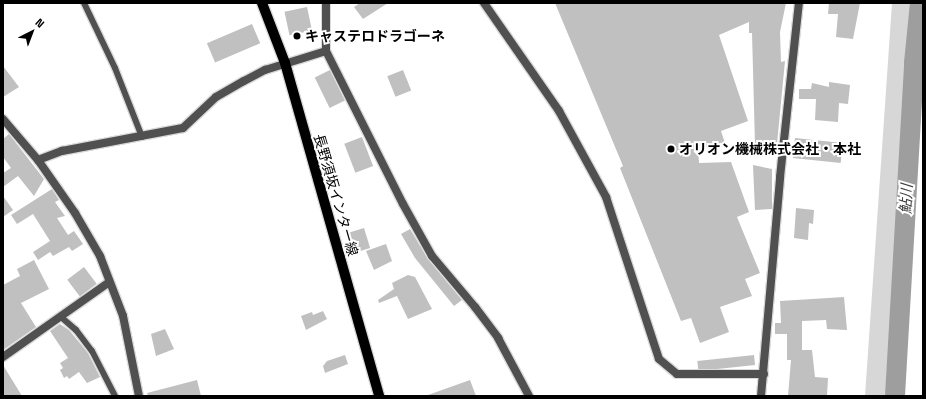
<!DOCTYPE html>
<html>
<head>
<meta charset="utf-8">
<style>
	body { margin:0 }
	#map { position:relative; width:926px; height:399px; overflow:hidden; background:#fff; font-family:"Space Grotesk","Noto Sans JP",sans-serif }
	div>[style] { position:absolute }
	.green>* { inset:0; background:#d7d7d7 }
	.river>* { height:20px; margin:-10px; padding:0 10px; transform-origin:10px; border-radius:10px; background:#9e9e9e }
	.building>* { inset:0; background:#c0c0c0; transform-origin:0 0 }
	.roads { filter:drop-shadow(1px 0 #dbdbdb) drop-shadow(-1px 0 #dbdbdb) drop-shadow(0 1px #dbdbdb) drop-shadow(0 -1px #dbdbdb) }
	.lane>* { height:6px; margin:-3px; padding:0 3px; transform-origin:3px; border-radius:3px; background:#505050 }
	.street>* { height:8px; margin:-4px; padding:0 4px; transform-origin:4px; border-radius:4px; background:#505050 }
	.primary>* { height:10px; margin:-5px; padding:0 5px; transform-origin:5px; border-radius:5px; background:#000 }
	.dots>* { width:11px; height:11px; translate:-50% -50%; box-sizing:border-box; border:2px solid #fff; border-radius:50% }
	span { translate:-50% -50%; white-space:nowrap; text-align:center; line-height:1.15; -webkit-text-stroke:4px #fff; paint-order:stroke }
	.poi-label { font-size:14px; color:#000; font-weight:700 }
	.left { translate:0 -50%; text-align:left }
	.street-label { font-size:14px; color:#000 }
	.water-label { font-size:15px; color:#3f3f3f; font-style:italic }
	.frame { position:absolute; inset:0; border:4px solid #000; pointer-events:none }
	.north { position:absolute; left:12px; top:12px; width:40px; height:40px; -webkit-text-stroke:3px #fff; paint-order:stroke; rotate:42deg; font-size:11px; font-weight:700; line-height:16px; text-align:center; color:#000 }
	.north::after { content:''; display:block; margin:auto; width:14px; height:18px; background:#000; clip-path:polygon(50% 0,100% 100%,50% 72%,0 100%) }
</style>
</head>
<body>
<div id="map">
	<div class="green">
		<div style="clip-path:polygon(892px 3px,916px 3px,901px 168px,888px 396px,865px 396px)"></div>
	</div>
	<div class="river">
		<div style="left:895px;top:396px;width:334px;rotate:-86.7deg"></div>
		<div style="left:914px;top:63px;width:60px;rotate:-84.3deg"></div>
	</div>
	<div class="building">
		<div style="clip-path:polygon(360px 3px,388px 3px,363px 19px,354px 7px)"></div>
		<div style="clip-path:polygon(555px 3px,786px 3px,780px 32px,781px 62px,785px 61px,777px 144px,755px 145px,752px 33px,749px 33px,749px 22px,719px 35px,748px 121px,721px 131px,726px 146px,698px 148px,699px 163px,731px 162px,749px 212px,737px 217px,760px 273px,745px 279px,752px 296px,720px 307px,729px 332px,700px 343px,691px 318px,681px 321px,620px 168px,623px 166px)"></div>
		<div style="clip-path:polygon(829px 3px,860px 3px,853px 39px,836px 37px,838px 14px,828px 14px)"></div>
		<div style="left:307px;top:7px;width:24px;height:23px;rotate:78deg"></div>
		<div style="left:252px;top:24px;width:21px;height:49px;rotate:67deg"></div>
		<div style="clip-path:polygon(3px 66px,19px 87px,3px 97px)"></div>
		<div style="left:330px;top:70px;width:34px;height:17px;rotate:64deg"></div>
		<div style="left:403px;top:70px;width:22px;height:17px;rotate:68deg"></div>
		<div style="clip-path:polygon(829px 82px,850px 85px,848px 104px,839px 103px,838px 122px,815px 120px,816px 99px,799px 99px,799px 89px,811px 89px,812px 83px,829px 87px)"></div>
		<div style="clip-path:polygon(9px 134px,44px 179px,34px 196px,18px 176px,3px 187px,3px 173px,11px 168px,3px 157px,3px 139px)"></div>
		<div style="left:362px;top:137px;width:31px;height:19px;rotate:69deg"></div>
		<div style="left:795px;top:138px;width:48px;height:20px;rotate:6deg"></div>
		<div style="clip-path:polygon(753px 165px,772px 169px,772px 209px,755px 210px)"></div>
		<div style="clip-path:polygon(52px 189px,59px 200px,55px 202px,65px 216px,57px 218px,68px 235px,74px 231px,83px 244px,72px 251px,69px 247px,53px 256px,50px 252px,38px 260px,33px 252px,50px 241px,33px 214px,17px 224px,11px 215px)"></div>
		<div style="clip-path:polygon(3px 196px,13px 210px,3px 217px)"></div>
		<div style="clip-path:polygon(796px 208px,814px 210px,813px 224px,809px 223px,808px 240px,794px 238px)"></div>
		<div style="left:364px;top:228px;width:21px;height:17px;rotate:73deg"></div>
		<div style="clip-path:polygon(410px 229px,428px 259px,462px 300px,454px 306px,415px 258px,401px 234px)"></div>
		<div style="clip-path:polygon(386px 244px,392px 261px,374px 270px,366px 251px)"></div>
		<div style="clip-path:polygon(34px 260px,49px 289px,21px 303px,36px 327px,3px 350px,3px 285px,20px 276px,17px 269px)"></div>
		<div style="left:84px;top:267px;width:21px;height:21px;rotate:53deg"></div>
		<div style="clip-path:polygon(408px 275px,415px 277px,432px 309px,408px 319px,397px 296px,379px 303px,378px 300px,394px 289px,392px 283px)"></div>
		<div style="clip-path:polygon(844px 297px,847px 330px,827px 329px,826px 320px,802px 321px,802px 350px,812px 350px,815px 377px,828px 378px,827px 396px,788px 396px,791px 360px,787px 360px,787px 334px,775px 334px,775px 323px,781px 323px,780px 301px)"></div>
		<div style="clip-path:polygon(323px 311px,327px 319px,306px 330px,301px 316px,312px 312px,313px 315px)"></div>
		<div style="clip-path:polygon(60px 324px,69px 330px,88px 353px,100px 377px,87px 383px,79px 372px,69px 379px,67px 376px,64px 378px,60px 370px,63px 368px,60px 363px,68px 358px,50px 331px)"></div>
		<div style="clip-path:polygon(165px 329px,174px 349px,156px 356px,151px 334px)"></div>
		<div style="clip-path:polygon(345px 355px,348px 364px,325px 373px,323px 366px,327px 361px)"></div>
		<div style="left:754px;top:355px;width:10px;height:57px;rotate:84deg"></div>
		<div style="clip-path:polygon(3px 365px,22px 396px,3px 396px)"></div>
		<div style="clip-path:polygon(197px 380px,201px 396px,148px 396px,147px 393px)"></div>
		<div style="clip-path:polygon(470px 380px,476px 396px,429px 396px,428px 395px)"></div>
	</div>
	<div class="roads">
		<div class="lane">
			<div style="left:84px;top:3px;width:72px;rotate:64.5deg"></div>
			<div style="left:115px;top:68px;width:74px;rotate:68.6deg"></div>
			<div style="left:61px;top:317px;width:20px;rotate:41deg"></div>
			<div style="left:76px;top:330px;width:26px;rotate:53deg"></div>
			<div style="left:92px;top:351px;width:51px;rotate:62.9deg"></div>
		</div>
		<div class="street">
			<div style="left:326px;top:3px;width:48px;rotate:90deg"></div>
			<div style="left:326px;top:51px;width:171px;rotate:63.3deg"></div>
			<div style="left:403px;top:204px;width:60px;rotate:60.9deg"></div>
			<div style="left:432px;top:256px;width:67px;rotate:49.9deg"></div>
			<div style="left:475px;top:307px;width:39px;rotate:53deg"></div>
			<div style="left:498px;top:338px;width:66px;rotate:61.9deg"></div>
			<div style="left:484px;top:3px;width:131px;rotate:55.2deg"></div>
			<div style="left:559px;top:111px;width:98px;rotate:61.3deg"></div>
			<div style="left:606px;top:197px;width:170px;rotate:71.9deg"></div>
			<div style="left:659px;top:359px;width:23px;rotate:40deg"></div>
			<div style="left:677px;top:374px;width:87px"></div>
			<div style="left:3px;top:119px;width:54px;rotate:49.5deg"></div>
			<div style="left:38px;top:160px;width:65px;rotate:55.1deg"></div>
			<div style="left:75px;top:213px;width:50px;rotate:59.8deg"></div>
			<div style="left:100px;top:256px;width:64px;rotate:69deg"></div>
			<div style="left:123px;top:316px;width:82px;rotate:78.7deg"></div>
			<div style="left:38px;top:160px;width:26px;rotate:-21deg"></div>
			<div style="left:62px;top:151px;width:123px;rotate:-10.8deg"></div>
			<div style="left:183px;top:128px;width:45px;rotate:-43.2deg"></div>
			<div style="left:216px;top:97px;width:32px;rotate:-30deg"></div>
			<div style="left:244px;top:81px;width:24px;rotate:-28deg"></div>
			<div style="left:265px;top:70px;width:64px;rotate:-17.3deg"></div>
			<div style="left:3px;top:357px;width:128px;rotate:-35.2deg"></div>
			<div style="left:761px;top:396px;width:220px;rotate:-85deg"></div>
			<div style="left:780px;top:177px;width:175px;rotate:-83.8deg"></div>
		</div>
		<div class="primary">
			<div style="left:262px;top:3px;width:64px;rotate:69deg"></div>
			<div style="left:285px;top:63px;width:346px;rotate:74.2deg"></div>
		</div>
	</div>
	<div class="dots">
		<div style="left:297px;top:36px;background:#000"></div>
		<div style="left:671px;top:149px;background:#000"></div>
	</div>
	<div class="poi-label">
		<span class="left" style="left:305px;top:36px">キャステロドラゴーネ</span>
		<span class="left" style="left:679px;top:149px">オリオン機械株式会社・本社</span>
	</div>
	<div class="street-label">
		<span style="left:336px;top:195px;rotate:74deg">長野須坂インター線</span>
	</div>
	<div class="water-label">
		<span style="left:906px;top:199px;rotate:-87deg">鮎川</span>
	</div>
	<div class="frame"></div>
	<div class="north">N</div>
</div>
</body>
</html>
